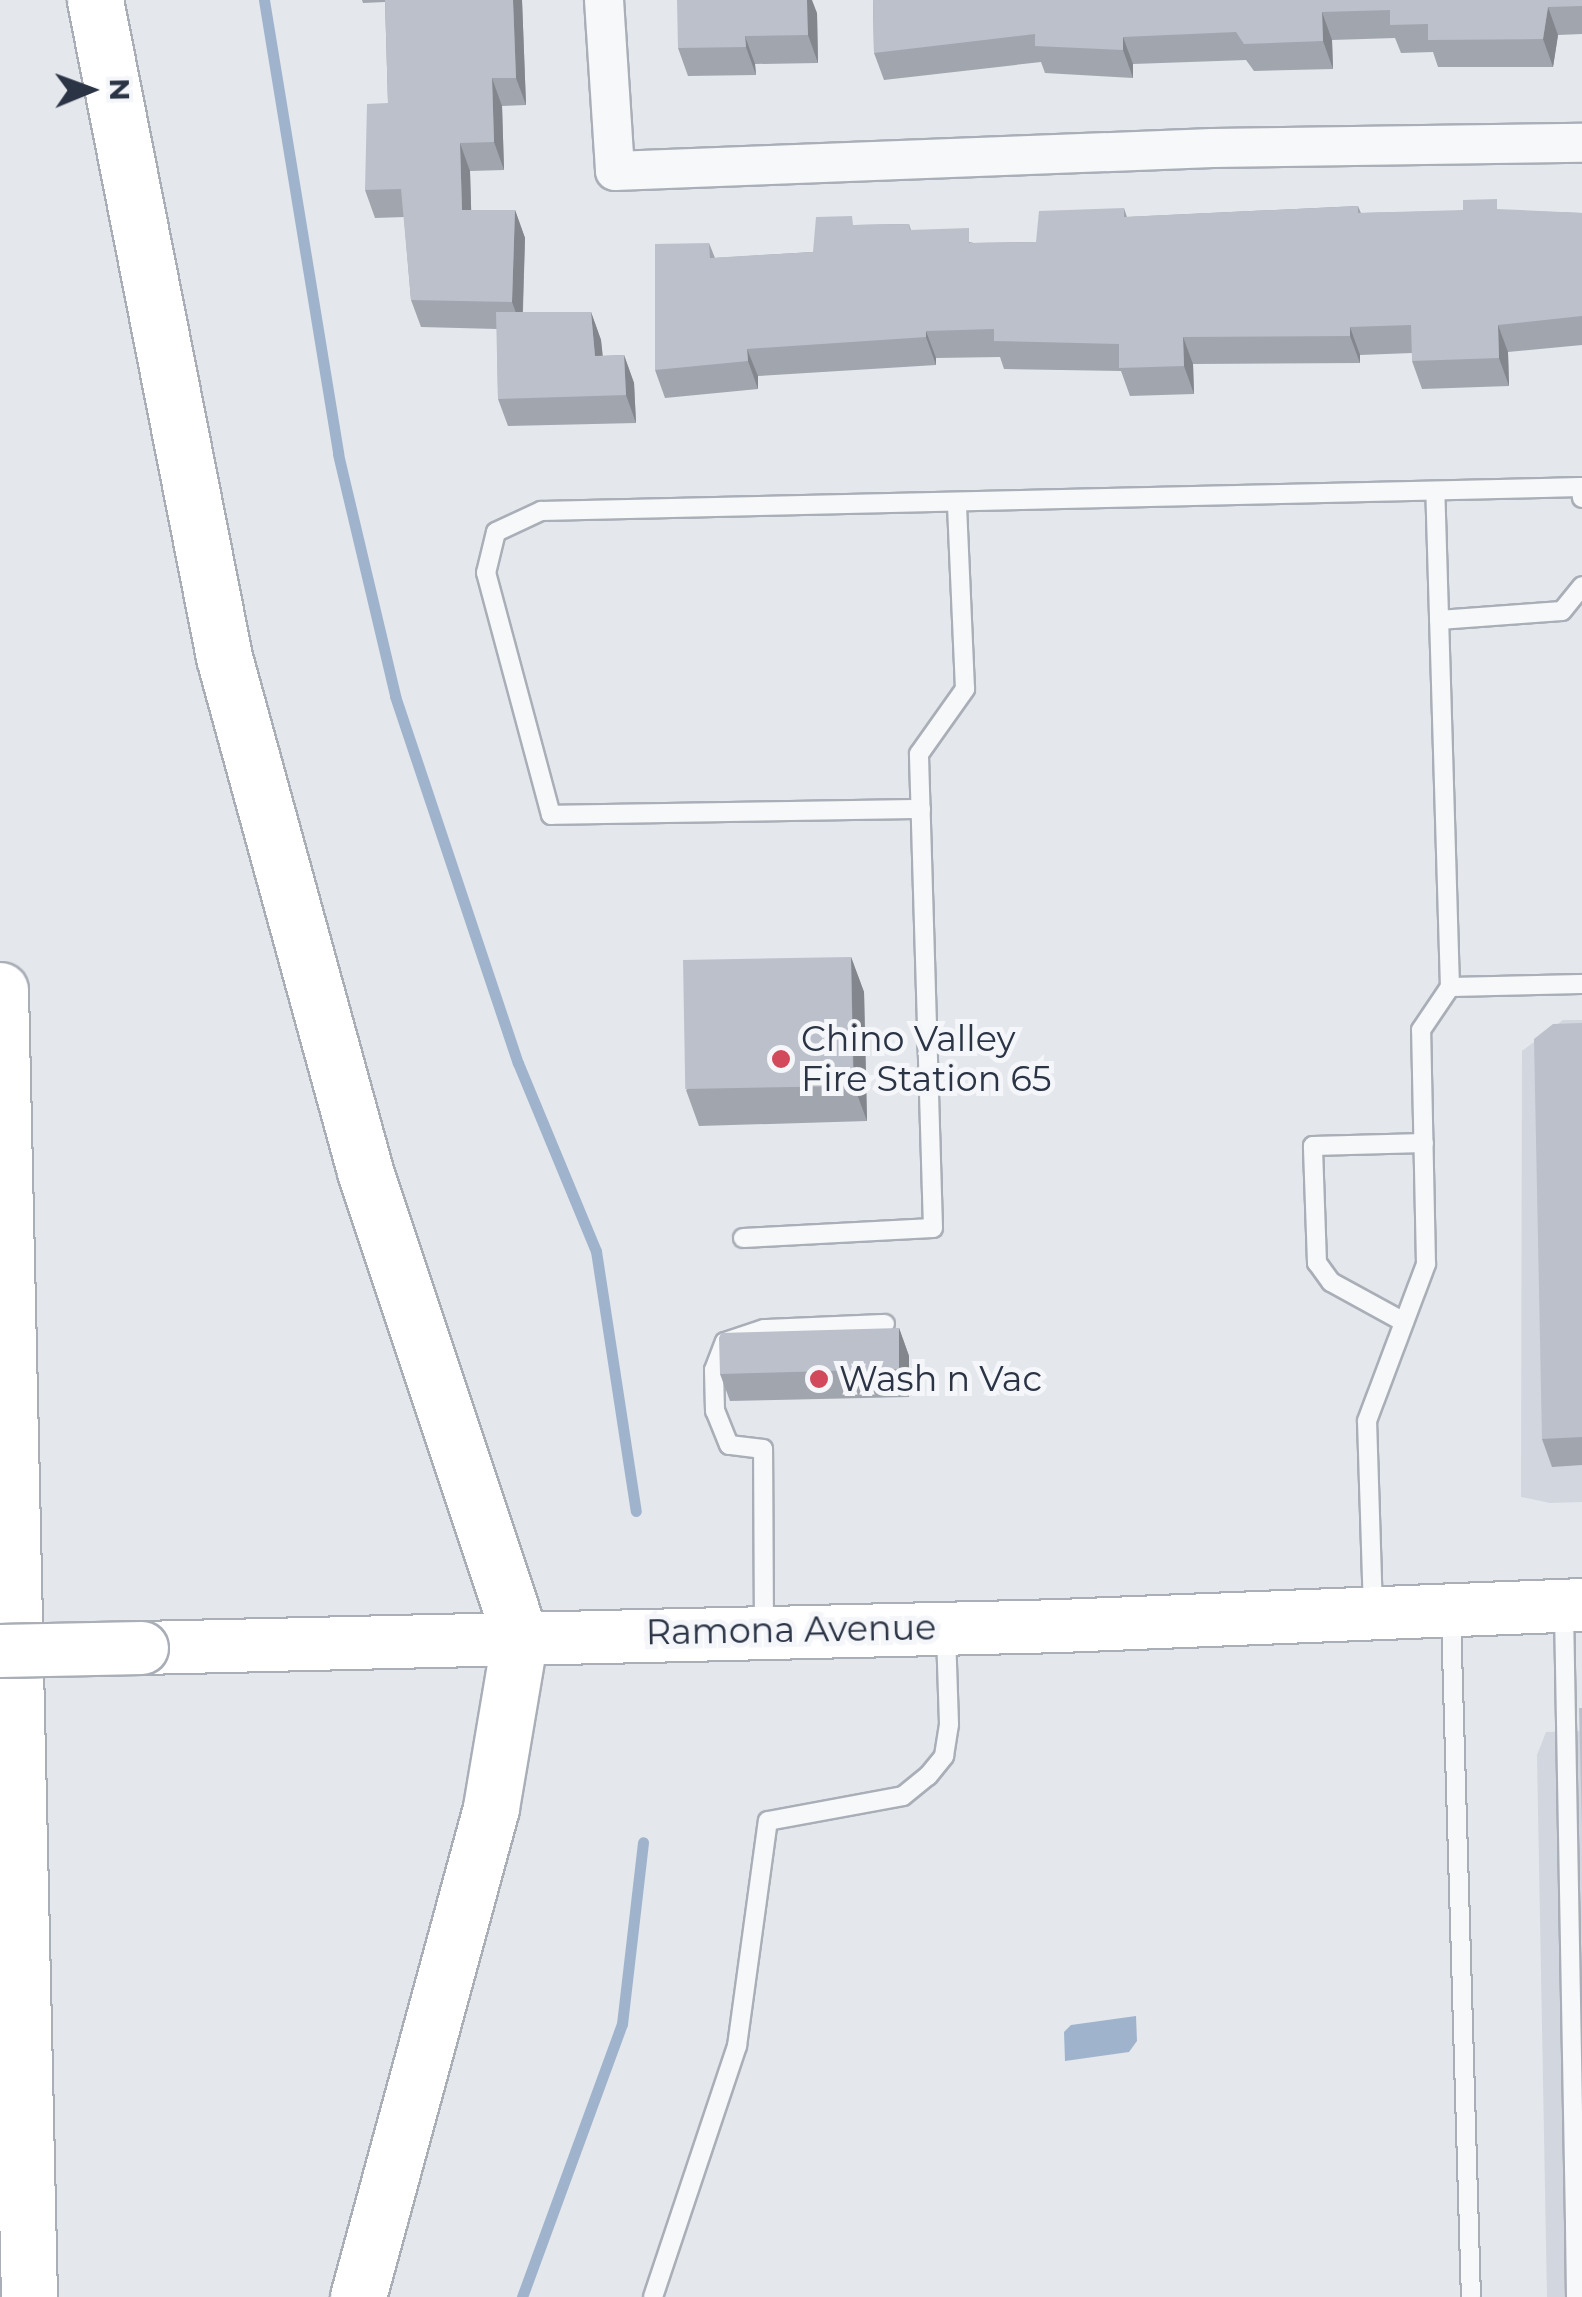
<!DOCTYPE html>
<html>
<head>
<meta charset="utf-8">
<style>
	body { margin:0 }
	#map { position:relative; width:1582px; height:2297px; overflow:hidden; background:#e4e7ec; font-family:Montserrat,sans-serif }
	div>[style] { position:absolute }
	.built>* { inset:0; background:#d2d6de }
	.water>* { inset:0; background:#9fb4cc }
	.stream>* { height:11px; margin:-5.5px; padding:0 5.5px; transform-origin:5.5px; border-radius:5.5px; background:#9fb4cc }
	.roads { filter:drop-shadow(2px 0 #a9aeb7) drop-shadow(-2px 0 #a9aeb7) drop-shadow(0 2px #a9aeb7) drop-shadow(0 -2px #a9aeb7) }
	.service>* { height:18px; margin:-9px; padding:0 9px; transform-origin:9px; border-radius:9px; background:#f7f8fa }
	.minor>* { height:38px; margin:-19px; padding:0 19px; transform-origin:19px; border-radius:19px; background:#f7f8fa }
	.secondary>* { height:52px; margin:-26px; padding:0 26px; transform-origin:26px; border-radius:26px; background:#fff }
	.motorway>* { height:55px; margin:-27.5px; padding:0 27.5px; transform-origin:27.5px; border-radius:27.5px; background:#fff }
	.bridges { filter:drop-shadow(2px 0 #a9aeb7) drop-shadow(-2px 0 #a9aeb7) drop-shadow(0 2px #a9aeb7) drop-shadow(0 -2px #a9aeb7) }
	.secondary-bridge>* { height:52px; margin:-26px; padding:0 26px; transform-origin:26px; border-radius:26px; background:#fff }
	.wall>* { inset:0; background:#a1a5ae }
	.shaded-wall>* { inset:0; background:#83868d }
	.building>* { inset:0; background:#bbc0ca; transform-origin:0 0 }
	.dots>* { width:28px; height:28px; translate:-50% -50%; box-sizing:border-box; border:5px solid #f4f6f9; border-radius:50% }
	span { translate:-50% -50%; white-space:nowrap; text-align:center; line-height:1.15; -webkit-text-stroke:10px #f4f6f9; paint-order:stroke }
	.poi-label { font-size:35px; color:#2b3445 }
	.left { translate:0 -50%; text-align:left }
	.street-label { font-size:35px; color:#2b3445 }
	.north { position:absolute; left:40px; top:40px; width:100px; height:100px; -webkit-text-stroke:8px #f4f6f9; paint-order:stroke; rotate:89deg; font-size:28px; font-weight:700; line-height:40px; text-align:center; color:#2b3445 }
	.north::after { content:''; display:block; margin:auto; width:35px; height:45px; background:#2b3445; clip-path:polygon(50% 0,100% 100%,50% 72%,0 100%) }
</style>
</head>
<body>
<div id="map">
	<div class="built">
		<div style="clip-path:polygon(1563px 1020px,1582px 1020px,1582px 1502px,1550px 1503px,1521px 1497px,1522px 1051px)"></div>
		<div style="clip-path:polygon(1582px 1731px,1582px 2297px,1547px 2297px,1537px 1755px,1546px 1732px)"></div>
	</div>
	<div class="water">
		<div style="clip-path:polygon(1136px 2016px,1137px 2041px,1129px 2052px,1065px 2061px,1064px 2032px,1071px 2025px)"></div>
	</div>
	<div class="stream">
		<div style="left:264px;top:0;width:460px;rotate:80.7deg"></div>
		<div style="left:338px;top:454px;width:249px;rotate:76.7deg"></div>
		<div style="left:395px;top:696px;width:387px;rotate:71.5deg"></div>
		<div style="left:518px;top:1063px;width:204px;rotate:67.5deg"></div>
		<div style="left:596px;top:1251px;width:263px;rotate:81.3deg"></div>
		<div style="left:522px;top:2297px;width:291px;rotate:-69.9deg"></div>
		<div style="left:622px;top:2024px;width:183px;rotate:-83.4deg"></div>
	</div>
	<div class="roads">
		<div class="service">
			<div style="left:1439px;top:620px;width:123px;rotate:-4.2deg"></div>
			<div style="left:1562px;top:611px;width:32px;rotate:-51deg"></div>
			<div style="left:921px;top:809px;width:370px;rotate:179.1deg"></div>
			<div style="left:551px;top:815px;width:251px;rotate:-105deg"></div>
			<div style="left:486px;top:573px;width:42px;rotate:-76.3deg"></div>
			<div style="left:496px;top:532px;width:50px;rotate:-25deg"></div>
			<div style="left:541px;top:511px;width:1040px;rotate:-1.32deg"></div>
			<div style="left:1581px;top:487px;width:11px;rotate:85deg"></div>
			<div style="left:1450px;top:987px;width:132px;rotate:-1.3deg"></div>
			<div style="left:743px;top:1238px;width:190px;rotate:-3deg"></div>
			<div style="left:933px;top:1228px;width:474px;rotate:-91.7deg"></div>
			<div style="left:919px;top:754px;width:80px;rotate:-54.7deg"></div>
			<div style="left:965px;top:689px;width:186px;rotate:-92.5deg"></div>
			<div style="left:1404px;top:1322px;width:83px;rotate:-151.3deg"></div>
			<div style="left:1331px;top:1282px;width:24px;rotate:-126deg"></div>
			<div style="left:1317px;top:1263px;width:117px;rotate:-92deg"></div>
			<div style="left:1313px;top:1146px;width:111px;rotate:-1.5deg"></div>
			<div style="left:1373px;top:1611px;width:190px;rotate:-91.8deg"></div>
			<div style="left:1367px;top:1421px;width:168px;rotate:-69.4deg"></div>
			<div style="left:1426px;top:1264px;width:234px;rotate:-91.2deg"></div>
			<div style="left:1421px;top:1030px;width:52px;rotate:-56deg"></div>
			<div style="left:1450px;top:987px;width:496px;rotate:-91.7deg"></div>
			<div style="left:1564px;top:1611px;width:614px;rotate:88.97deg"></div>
			<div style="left:1451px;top:1617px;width:680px;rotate:88.32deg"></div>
			<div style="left:764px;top:1630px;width:181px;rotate:-90.3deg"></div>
			<div style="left:763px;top:1449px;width:34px;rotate:-173deg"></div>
			<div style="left:729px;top:1445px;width:37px;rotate:-112deg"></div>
			<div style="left:715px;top:1411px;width:41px;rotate:-91.4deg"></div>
			<div style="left:714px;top:1370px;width:30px;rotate:-69deg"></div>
			<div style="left:725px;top:1342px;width:41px;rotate:-18.4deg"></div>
			<div style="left:764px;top:1329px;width:121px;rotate:-2.4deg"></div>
			<div style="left:653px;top:2297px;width:265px;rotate:-71.5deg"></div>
			<div style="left:737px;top:2046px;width:227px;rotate:-82.2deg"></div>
			<div style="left:768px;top:1821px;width:137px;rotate:-10.5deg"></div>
			<div style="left:903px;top:1796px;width:32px;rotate:-39deg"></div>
			<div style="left:928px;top:1776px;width:26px;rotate:-51deg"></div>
			<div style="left:944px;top:1756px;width:32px;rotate:-81deg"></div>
			<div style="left:949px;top:1724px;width:91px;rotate:-91.9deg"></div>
			<div style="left:1576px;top:2297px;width:72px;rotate:-90.8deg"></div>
			<div style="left:1575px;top:2225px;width:7px"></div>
		</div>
		<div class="minor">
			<div style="left:604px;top:0;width:171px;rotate:86.3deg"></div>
			<div style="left:615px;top:171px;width:598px;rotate:-2.2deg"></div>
			<div style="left:1213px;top:148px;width:369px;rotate:-0.8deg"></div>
		</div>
		<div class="secondary">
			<div style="left:142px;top:1648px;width:918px;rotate:-1.37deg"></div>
			<div style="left:1060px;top:1626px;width:522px;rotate:-2.3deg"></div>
		</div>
		<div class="motorway">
			<div style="left:95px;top:0;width:670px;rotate:78.89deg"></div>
			<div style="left:224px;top:657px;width:533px;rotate:74.66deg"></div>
			<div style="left:365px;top:1171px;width:490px;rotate:71.6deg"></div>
			<div style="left:520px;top:1636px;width:174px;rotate:99.6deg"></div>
			<div style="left:491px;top:1808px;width:507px;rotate:105.22deg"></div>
			<div style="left:0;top:990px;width:1307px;rotate:88.73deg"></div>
		</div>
	</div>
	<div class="bridges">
		<div class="secondary-bridge">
			<div style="left:0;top:1651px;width:142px;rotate:-1.2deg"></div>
		</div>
	</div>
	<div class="wall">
		<div style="clip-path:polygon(362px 0,522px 0,526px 105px,502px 106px,504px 170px,470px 171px,471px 210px,515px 210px,525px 238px,523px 312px,591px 312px,601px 340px,602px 356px,624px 355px,634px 383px,636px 423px,508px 426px,498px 399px,497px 329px,421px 327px,411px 300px,404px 217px,375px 218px,365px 190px,388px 103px,385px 2px,363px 3px)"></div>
		<div style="clip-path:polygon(873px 0,1582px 0,1582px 34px,1558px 35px,1553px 67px,1438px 67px,1433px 52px,1401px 53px,1395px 38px,1332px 40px,1333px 69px,1254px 71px,1246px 60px,1133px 64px,1133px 78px,1045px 73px,1041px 62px,884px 80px,874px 53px)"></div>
		<div style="clip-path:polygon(817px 13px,818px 63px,755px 64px,756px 75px,688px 76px,678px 48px)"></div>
		<div style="clip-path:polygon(1358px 206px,1361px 213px,1500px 210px,1582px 213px,1582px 345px,1508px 352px,1509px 386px,1422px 389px,1412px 361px,1412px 353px,1360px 355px,1360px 363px,1193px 364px,1194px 394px,1130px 396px,1121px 371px,1004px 369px,1000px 357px,936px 358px,936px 365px,758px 376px,758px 389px,665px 398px,655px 370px,709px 243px,715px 258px,813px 252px,855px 225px,909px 224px,911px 230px,974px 243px,1036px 242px,1124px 208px,1127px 217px)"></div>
		<div style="clip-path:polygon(851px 957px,864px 992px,867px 1121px,699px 1126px,686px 1090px)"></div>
		<div style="clip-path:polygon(1582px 1023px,1582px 1465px,1552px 1467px,1542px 1439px)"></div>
		<div style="clip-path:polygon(899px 1328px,909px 1356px,909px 1397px,730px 1401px,720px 1374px)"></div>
	</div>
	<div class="shaded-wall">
		<div style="clip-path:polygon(513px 0,522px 0,526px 105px,516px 78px)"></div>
		<div style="clip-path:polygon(804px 0,812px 0,817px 13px,818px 63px,808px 35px)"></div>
		<div style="clip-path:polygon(1548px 7px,1558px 35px,1553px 67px,1543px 39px)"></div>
		<div style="clip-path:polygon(1322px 12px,1332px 40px,1333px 69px,1323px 41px)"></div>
		<div style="clip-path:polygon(745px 36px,755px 64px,756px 75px,746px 47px)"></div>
		<div style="clip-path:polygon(1123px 37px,1133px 64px,1133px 78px,1123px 50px)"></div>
		<div style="clip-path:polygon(492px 78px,502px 106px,504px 170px,494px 142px)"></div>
		<div style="clip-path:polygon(460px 143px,470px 171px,472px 238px,462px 210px)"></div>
		<div style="clip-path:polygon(515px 210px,525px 238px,522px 329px,512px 302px)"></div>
		<div style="clip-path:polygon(591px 312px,601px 340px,606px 384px,595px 356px)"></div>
		<div style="clip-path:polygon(1498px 325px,1508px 352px,1509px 386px,1499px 358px)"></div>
		<div style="clip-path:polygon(1350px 327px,1360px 355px,1360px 363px,1350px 336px)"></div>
		<div style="clip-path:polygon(926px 331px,936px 358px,936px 365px,926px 337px)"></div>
		<div style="clip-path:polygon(1183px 337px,1193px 364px,1194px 394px,1184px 366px)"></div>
		<div style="clip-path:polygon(747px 349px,758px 376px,758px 389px,748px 361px)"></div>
		<div style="clip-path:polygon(624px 355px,634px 383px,636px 423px,626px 395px)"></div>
		<div style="clip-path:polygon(851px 957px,864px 992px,867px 1121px,854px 1086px)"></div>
		<div style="clip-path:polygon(899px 1328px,909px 1356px,909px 1397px,899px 1369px)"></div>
	</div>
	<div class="building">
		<div style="clip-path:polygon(385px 0,513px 0,516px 78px,492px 78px,494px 142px,460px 143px,462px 210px,515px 210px,512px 302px,411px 300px,401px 189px,365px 190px,367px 104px,388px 103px)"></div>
		<div style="clip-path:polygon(677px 0,807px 0,808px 35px,745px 36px,746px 47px,678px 48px)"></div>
		<div style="clip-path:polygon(873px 0,1582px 0,1582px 6px,1548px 7px,1543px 39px,1428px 40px,1428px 24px,1390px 25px,1390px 10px,1322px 12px,1323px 41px,1244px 44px,1236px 32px,1123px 37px,1123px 50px,1035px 46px,1035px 34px,874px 53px)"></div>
		<div style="clip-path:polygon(1497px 199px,1497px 209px,1582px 213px,1582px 316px,1498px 325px,1499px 358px,1412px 361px,1411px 325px,1350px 327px,1350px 336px,1183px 337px,1184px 366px,1119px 368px,1119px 344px,994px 341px,994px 329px,926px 331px,926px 337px,747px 349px,748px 361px,655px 370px,655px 244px,709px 243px,710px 258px,813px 252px,816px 217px,852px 216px,853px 225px,909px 224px,910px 230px,969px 228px,969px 243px,1036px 242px,1039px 211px,1124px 208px,1124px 217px,1358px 206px,1358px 213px,1463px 210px,1463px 200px)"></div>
		<div style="clip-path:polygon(496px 312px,591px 312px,595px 356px,624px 355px,626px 395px,498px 399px)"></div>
		<div style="left:851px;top:957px;width:129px;height:168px;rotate:89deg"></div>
		<div style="clip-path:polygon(1582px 1023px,1582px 1437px,1542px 1439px,1534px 1039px,1553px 1024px)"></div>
		<div style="clip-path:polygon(899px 1328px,899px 1369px,720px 1374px,719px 1338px,721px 1333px)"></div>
		<div style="clip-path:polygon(1579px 1708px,1582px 1708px,1582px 1828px)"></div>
	</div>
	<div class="dots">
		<div style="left:781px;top:1059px;background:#d1495b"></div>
		<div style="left:819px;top:1379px;background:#d1495b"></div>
	</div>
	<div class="poi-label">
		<span class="left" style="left:801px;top:1059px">Chino Valley<br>Fire Station 65</span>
		<span class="left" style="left:839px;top:1379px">Wash n Vac</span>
	</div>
	<div class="street-label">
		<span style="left:791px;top:1630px;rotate:-1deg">Ramona Avenue</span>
	</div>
	<div class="north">N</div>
</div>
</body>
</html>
